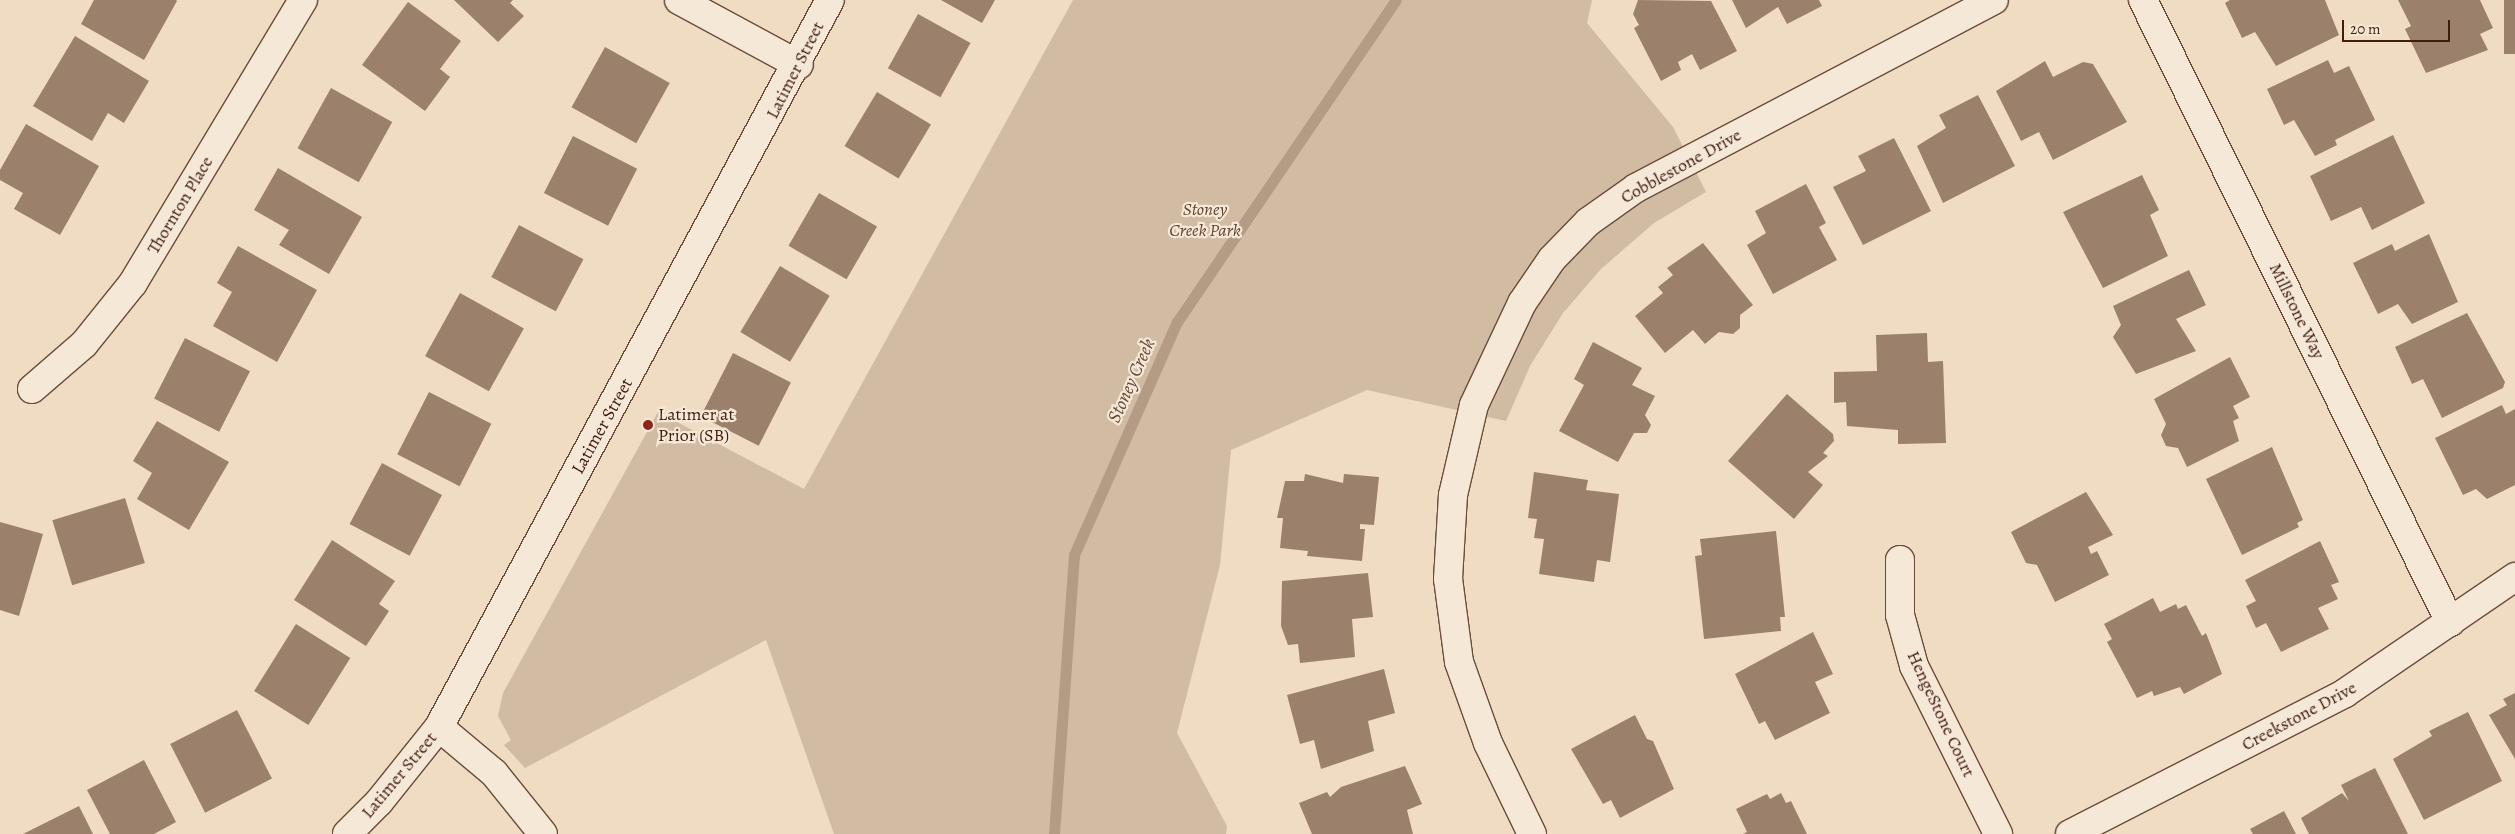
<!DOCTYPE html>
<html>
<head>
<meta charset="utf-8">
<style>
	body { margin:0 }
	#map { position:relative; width:2515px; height:834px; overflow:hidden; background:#efdcc2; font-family:Alegreya,serif }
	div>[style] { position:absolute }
	.green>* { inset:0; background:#d1bba3 }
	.stream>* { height:11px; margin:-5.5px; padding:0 5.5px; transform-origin:5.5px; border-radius:5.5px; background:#b39b85 }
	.building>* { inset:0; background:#9b806c; transform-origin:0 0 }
	.roads { filter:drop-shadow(1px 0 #6b4c3b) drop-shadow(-1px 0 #6b4c3b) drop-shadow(0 1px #6b4c3b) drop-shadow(0 -1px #6b4c3b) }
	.minor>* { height:28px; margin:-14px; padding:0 14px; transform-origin:14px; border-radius:14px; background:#f5e8d7 }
	.tertiary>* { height:28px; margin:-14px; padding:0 14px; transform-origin:14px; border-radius:14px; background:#f5e8d7 }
	.dots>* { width:14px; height:14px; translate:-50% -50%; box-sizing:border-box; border:2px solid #f5e8d7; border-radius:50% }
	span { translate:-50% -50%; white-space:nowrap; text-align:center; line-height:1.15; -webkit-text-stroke:4.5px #f5e8d7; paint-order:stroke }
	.street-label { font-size:18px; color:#3f1c0e }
	.park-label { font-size:18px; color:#644433; font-style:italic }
	.poi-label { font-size:18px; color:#3f1c0e }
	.left { translate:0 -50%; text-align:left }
	.water-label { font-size:19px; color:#684838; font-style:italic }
	.scale { position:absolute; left:2342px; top:20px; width:108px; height:22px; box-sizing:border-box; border:2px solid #3f1c0e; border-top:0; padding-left:6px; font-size:15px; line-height:18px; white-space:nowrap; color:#3f1c0e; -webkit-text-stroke:4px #f5e8d7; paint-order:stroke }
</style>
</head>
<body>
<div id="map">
	<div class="green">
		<div style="clip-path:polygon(1073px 0,1592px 0,1587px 23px,1673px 127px,1706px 192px,1654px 223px,1601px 269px,1563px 313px,1530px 366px,1506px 421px,1367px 390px,1231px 450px,1220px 565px,1177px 733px,1227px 826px,1226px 834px,834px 834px,766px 640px,525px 768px,504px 745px,511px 740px,498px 716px,503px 693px,658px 412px,804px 489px)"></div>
	</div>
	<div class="stream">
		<div style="left:1054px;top:834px;width:280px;rotate:-85.9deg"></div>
		<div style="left:1074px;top:555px;width:255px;rotate:-66.2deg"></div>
		<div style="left:1177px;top:322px;width:389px;rotate:-55.8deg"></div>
	</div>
	<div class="building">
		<div style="clip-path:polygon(94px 0,176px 0,177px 1px,144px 60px,81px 24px)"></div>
		<div style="clip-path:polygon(454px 0,513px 0,510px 3px,524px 16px,498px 42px)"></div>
		<div style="clip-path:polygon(941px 0,995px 0,982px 23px)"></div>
		<div style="clip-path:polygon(1638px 0,1711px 1px,1737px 51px,1700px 70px,1692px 54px,1678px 62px,1681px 70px,1661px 81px,1634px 28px,1639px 25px,1633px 14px)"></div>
		<div style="clip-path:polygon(1732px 0,1819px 0,1822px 6px,1787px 24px,1778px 7px,1746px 28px)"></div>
		<div style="clip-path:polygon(2230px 0,2325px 0,2339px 35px,2276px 66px,2255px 32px,2242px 38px,2225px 3px)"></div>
		<div style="clip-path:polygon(2398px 0,2480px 0,2493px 28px,2480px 34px,2488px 50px,2426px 73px,2405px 29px,2411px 26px)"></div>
		<div style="left:2504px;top:0;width:11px;height:54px"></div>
		<div style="clip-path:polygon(408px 2px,461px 41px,440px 69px,450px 77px,425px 111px,362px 65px)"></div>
		<div style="left:918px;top:14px;width:60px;height:62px;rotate:29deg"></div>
		<div style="clip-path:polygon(75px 36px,149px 81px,124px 123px,108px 113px,92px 141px,33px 106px)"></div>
		<div style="left:605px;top:47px;width:74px;height:69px;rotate:29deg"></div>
		<div style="clip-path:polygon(2328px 60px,2334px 73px,2349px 66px,2375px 120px,2335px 140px,2337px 145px,2315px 156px,2294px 120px,2284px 125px,2267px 89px)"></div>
		<div style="clip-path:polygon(2045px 61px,2053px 77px,2083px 62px,2093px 64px,2127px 122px,2053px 160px,2039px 132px,2021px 141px,1996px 91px)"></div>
		<div style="left:331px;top:88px;width:70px;height:69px;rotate:29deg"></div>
		<div style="left:877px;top:92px;width:63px;height:63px;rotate:31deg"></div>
		<div style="clip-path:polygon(1978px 95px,2015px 166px,1943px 203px,1917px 146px,1946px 128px,1939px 115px)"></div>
		<div style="clip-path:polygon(26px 124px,99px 166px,60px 235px,14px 209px,23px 193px,0 180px,0 170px)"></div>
		<div style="clip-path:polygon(2393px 135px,2425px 203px,2372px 230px,2361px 207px,2331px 221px,2310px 176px)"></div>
		<div style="left:573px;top:136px;width:72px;height:64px;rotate:27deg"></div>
		<div style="clip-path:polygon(1894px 138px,1931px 211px,1863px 245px,1833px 187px,1866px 171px,1858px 156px)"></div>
		<div style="clip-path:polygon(278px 168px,362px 217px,329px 274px,279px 245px,289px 230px,254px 210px)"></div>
		<div style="clip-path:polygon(2142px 175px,2159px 210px,2150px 215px,2168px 256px,2103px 288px,2063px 212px)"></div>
		<div style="clip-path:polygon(1806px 184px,1826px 223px,1819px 227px,1837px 260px,1773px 294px,1747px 245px,1766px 233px,1755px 211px)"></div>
		<div style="left:819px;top:193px;width:67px;height:61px;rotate:30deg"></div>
		<div style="left:519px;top:225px;width:73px;height:59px;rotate:28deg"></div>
		<div style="clip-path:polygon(2429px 234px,2458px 302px,2412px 324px,2398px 304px,2378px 314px,2353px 263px,2392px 244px,2395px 251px)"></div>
		<div style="clip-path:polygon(1703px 243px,1753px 305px,1740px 315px,1740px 328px,1733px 334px,1719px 332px,1705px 344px,1693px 330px,1665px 353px,1635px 316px,1663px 293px,1658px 287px,1673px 275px,1667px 268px)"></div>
		<div style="clip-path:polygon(238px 246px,317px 290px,277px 362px,213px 326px,232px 292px,217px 283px)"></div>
		<div style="left:780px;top:266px;width:58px;height:77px;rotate:31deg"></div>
		<div style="clip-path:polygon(2189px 270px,2206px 305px,2176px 319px,2196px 351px,2136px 374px,2113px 337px,2121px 325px,2113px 306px)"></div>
		<div style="left:460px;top:293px;width:73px;height:72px;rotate:29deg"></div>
		<div style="clip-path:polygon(2467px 313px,2505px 382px,2503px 388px,2442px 418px,2423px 379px,2412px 384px,2395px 347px)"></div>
		<div style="clip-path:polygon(1927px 333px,1928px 362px,1943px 361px,1946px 443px,1898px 444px,1898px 430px,1847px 426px,1846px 402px,1834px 403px,1834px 372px,1877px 371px,1876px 335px)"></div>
		<div style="left:185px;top:338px;width:73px;height:68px;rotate:27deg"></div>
		<div style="clip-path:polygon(1593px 342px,1642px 368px,1632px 385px,1655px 396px,1645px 415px,1651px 425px,1647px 433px,1634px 433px,1618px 462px,1559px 431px,1584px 385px,1574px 379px)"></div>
		<div style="left:733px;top:353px;width:65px;height:71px;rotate:27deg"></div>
		<div style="clip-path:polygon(2230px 357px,2250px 397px,2233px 406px,2239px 418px,2233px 421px,2239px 441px,2187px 467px,2178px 448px,2166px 446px,2161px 435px,2166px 424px,2154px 399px)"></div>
		<div style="left:429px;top:392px;width:70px;height:70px;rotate:27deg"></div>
		<div style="clip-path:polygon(1787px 394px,1833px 434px,1834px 441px,1823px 453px,1828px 456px,1808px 472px,1823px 485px,1794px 519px,1728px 461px)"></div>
		<div style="clip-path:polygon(2502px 405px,2506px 414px,2515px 409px,2515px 485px,2487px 499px,2476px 489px,2463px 495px,2435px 438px)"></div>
		<div style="clip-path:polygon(157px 421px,229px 462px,189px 530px,137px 499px,152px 473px,133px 461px)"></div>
		<div style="clip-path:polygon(2272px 447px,2303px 520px,2297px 523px,2299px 527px,2242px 555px,2206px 479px)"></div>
		<div style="left:382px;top:463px;width:68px;height:69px;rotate:28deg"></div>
		<div style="clip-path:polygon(1534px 472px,1588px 480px,1586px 490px,1619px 494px,1610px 562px,1597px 560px,1594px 582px,1539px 574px,1544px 539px,1534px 538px,1537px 519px,1528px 518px)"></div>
		<div style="clip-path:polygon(1305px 474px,1343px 483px,1344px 474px,1379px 477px,1374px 525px,1360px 524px,1360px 529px,1365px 529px,1362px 561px,1307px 556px,1308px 551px,1280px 548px,1283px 518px,1277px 518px,1285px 481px,1304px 481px)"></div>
		<div style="clip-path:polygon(2086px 492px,2113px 535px,2088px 547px,2091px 554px,2097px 551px,2109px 575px,2055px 602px,2037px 565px,2026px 563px,2011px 532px)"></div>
		<div style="left:125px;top:498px;width:68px;height:76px;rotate:73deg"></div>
		<div style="clip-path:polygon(0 522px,43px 534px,19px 616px,0 610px)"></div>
		<div style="clip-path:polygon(1776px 531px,1785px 617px,1780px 617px,1781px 631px,1704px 639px,1695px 556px,1702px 555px,1700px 539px)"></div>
		<div style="clip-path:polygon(332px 540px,395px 581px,379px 604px,389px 611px,366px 646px,294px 600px)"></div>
		<div style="clip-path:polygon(2320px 541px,2339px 582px,2331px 585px,2338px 599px,2318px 608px,2329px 629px,2281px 652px,2266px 623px,2256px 628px,2246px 606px,2256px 601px,2245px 580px)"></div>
		<div style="clip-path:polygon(1368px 573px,1373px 617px,1352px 619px,1355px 657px,1300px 663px,1298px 644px,1288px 645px,1281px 626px,1282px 581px)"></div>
		<div style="clip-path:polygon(2153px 598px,2160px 612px,2176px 604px,2178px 609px,2186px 605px,2202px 636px,2206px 633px,2222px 674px,2184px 694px,2180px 687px,2154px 696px,2152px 691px,2137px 698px,2107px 642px,2112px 639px,2104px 624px)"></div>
		<div style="left:296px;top:624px;width:64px;height:79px;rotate:32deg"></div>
		<div style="clip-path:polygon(1813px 632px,1833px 674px,1815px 682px,1830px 713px,1775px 740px,1765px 721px,1759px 724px,1735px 674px)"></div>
		<div style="clip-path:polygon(1384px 669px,1395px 713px,1368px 721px,1374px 751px,1321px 769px,1314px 740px,1300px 744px,1287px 695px)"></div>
		<div style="clip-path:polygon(2515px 693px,2515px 759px,2489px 715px,2507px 705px,2503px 699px)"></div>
		<div style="left:237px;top:710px;width:77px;height:75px;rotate:63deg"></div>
		<div style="clip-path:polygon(2468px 712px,2502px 781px,2424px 820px,2393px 759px,2432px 736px,2429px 731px)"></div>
		<div style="clip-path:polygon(1635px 715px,1647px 739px,1653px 741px,1674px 789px,1620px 818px,1611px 800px,1603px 804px,1571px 749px)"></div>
		<div style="clip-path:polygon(144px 760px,176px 822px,154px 834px,110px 834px,87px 790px)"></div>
		<div style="clip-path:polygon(1405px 766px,1422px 804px,1407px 810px,1413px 834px,1312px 834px,1299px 803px,1327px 792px,1330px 797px,1341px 787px)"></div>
		<div style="clip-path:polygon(2375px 768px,2408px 834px,2309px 834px,2301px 818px,2342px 793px,2349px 801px,2341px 785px)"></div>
		<div style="clip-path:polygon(1781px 793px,1786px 803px,1791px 801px,1807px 834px,1743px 834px,1747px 832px,1736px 809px,1767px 794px,1770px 799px)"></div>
		<div style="clip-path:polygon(79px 806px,93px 834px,23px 834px)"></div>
		<div style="clip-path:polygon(2284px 811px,2296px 834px,2253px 834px,2250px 829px)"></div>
	</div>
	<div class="roads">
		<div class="minor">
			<div style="left:679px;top:0;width:136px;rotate:28.4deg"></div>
			<div style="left:2143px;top:0;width:694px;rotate:63.73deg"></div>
			<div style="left:32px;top:389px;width:69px;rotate:-40.9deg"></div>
			<div style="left:84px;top:344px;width:78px;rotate:-51.2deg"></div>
			<div style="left:133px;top:283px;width:330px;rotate:-59deg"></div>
			<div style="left:1900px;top:560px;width:55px;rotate:90deg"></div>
			<div style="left:1900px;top:615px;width:53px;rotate:74.6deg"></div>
			<div style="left:1914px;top:666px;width:188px;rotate:63.4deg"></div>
			<div style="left:439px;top:727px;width:72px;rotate:39.9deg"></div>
			<div style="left:494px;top:773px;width:78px;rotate:51.2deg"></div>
			<div style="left:1532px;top:834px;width:101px;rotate:-115.8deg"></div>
			<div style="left:1488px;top:743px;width:86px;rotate:-109.7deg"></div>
			<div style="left:1459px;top:662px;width:84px;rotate:-97.5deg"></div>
			<div style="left:1448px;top:579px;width:84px;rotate:-86.6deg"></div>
			<div style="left:1453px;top:495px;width:92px;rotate:-76.9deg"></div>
			<div style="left:1474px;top:405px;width:113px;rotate:-64.8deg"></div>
			<div style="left:1522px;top:303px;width:53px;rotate:-55.7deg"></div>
			<div style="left:1552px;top:259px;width:52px;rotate:-45.8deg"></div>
			<div style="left:1588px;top:222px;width:59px;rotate:-35.3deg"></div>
			<div style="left:1636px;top:188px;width:404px;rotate:-27.7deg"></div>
			<div style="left:2070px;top:834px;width:309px;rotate:-27.1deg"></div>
			<div style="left:2345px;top:693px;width:206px;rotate:-34.3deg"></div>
		</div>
		<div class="tertiary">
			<div style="left:347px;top:834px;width:45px;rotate:-45deg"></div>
			<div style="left:379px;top:802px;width:96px;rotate:-51.3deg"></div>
			<div style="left:439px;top:727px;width:825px;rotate:-61.73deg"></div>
		</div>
	</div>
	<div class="dots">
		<div style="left:648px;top:425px;background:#8f2418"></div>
	</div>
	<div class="street-label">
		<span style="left:795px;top:70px;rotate:-63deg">Latimer Street</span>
		<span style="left:1681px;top:166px;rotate:-29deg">Cobblestone Drive</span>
		<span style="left:180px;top:205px;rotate:-59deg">Thornton Place</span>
		<span style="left:2297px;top:311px;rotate:64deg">Millstone Way</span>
		<span style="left:602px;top:426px;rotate:-61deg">Latimer Street</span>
		<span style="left:1941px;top:714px;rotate:65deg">HengeStone Court</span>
		<span style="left:2299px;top:716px;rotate:-28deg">Creekstone Drive</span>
		<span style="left:399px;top:775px;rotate:-50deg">Latimer Street</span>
	</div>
	<div class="park-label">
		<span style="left:1205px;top:220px">Stoney<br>Creek Park</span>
	</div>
	<div class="poi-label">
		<span class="left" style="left:658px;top:425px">Latimer at<br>Prior (SB)</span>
	</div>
	<div class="water-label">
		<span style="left:1132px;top:381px;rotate:-66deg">Stoney Creek</span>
	</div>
	<div class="scale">20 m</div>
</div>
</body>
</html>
